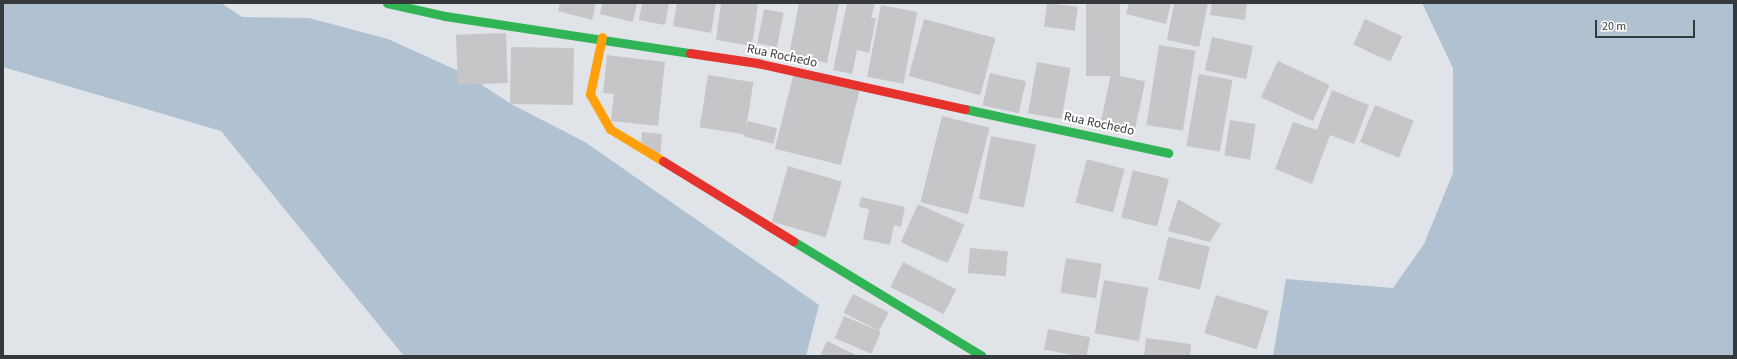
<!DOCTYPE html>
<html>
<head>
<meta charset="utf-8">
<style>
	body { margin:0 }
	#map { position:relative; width:1737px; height:359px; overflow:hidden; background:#e0e4e8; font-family:"Source Sans 3",sans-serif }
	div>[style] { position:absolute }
	.forest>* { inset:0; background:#b0c1d2 }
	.building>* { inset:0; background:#c6c6c8; transform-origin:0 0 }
	.fast>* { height:9px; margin:-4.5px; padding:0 4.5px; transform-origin:4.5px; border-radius:4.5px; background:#30b455 }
	.slow>* { height:9px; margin:-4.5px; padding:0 4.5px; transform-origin:4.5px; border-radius:4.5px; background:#ff9f0a }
	.jam>* { height:9px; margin:-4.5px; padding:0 4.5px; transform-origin:4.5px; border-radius:4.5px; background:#e5322d }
	span { translate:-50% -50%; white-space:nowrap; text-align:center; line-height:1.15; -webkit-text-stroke:4px #fff; paint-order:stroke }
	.street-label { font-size:13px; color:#36393c }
	.frame { position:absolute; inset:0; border:4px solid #36393c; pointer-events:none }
	.scale { position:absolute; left:1595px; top:20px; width:100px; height:18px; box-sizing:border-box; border:2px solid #36393c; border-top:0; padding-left:5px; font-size:12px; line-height:14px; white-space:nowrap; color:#36393c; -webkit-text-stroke:3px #fff; paint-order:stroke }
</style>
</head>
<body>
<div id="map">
	<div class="forest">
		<div style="clip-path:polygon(3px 3px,221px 3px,242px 17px,309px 18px,388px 39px,465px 74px,511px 104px,585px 142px,819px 305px,806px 356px,404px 356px,221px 131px,3px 67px)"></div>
		<div style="clip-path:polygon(1422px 3px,1734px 3px,1734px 356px,1273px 356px,1286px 279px,1393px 288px,1424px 244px,1453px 173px,1453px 68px)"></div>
	</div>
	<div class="building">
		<div style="clip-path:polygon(560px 3px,596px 3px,592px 20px,558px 11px)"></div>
		<div style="clip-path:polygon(602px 3px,637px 3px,633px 22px,600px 14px)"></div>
		<div style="clip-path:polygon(642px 3px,669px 3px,665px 25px,639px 20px)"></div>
		<div style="clip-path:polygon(677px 3px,716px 3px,711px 33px,673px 26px)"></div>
		<div style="clip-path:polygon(721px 3px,758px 3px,752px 46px,716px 40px)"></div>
		<div style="clip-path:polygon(799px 3px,839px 3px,827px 63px,789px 55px)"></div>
		<div style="clip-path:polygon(847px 3px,875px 3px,871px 18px,876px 18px,869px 53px,857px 50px,852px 74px,833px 70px)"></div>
		<div style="left:1047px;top:3px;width:31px;height:24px;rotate:7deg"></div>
		<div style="left:1086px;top:3px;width:34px;height:73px"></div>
		<div style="clip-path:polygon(1129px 3px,1171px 3px,1166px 24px,1126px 14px)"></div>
		<div style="clip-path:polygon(1174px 3px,1208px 3px,1199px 47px,1167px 40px)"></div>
		<div style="clip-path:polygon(1212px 3px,1247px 3px,1245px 20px,1210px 15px)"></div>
		<div style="left:881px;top:5px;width:37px;height:73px;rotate:11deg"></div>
		<div style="left:764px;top:9px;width:20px;height:35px;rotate:11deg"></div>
		<div style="left:924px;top:19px;width:74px;height:59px;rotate:15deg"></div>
		<div style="left:1365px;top:19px;width:41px;height:28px;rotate:25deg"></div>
		<div style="left:506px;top:33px;width:50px;height:50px;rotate:88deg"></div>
		<div style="left:1212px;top:37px;width:42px;height:34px;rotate:12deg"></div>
		<div style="left:1159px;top:45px;width:37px;height:81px;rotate:9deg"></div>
		<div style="left:511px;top:47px;width:63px;height:57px;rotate:1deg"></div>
		<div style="clip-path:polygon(607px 55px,665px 62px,658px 126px,611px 121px,614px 94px,603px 93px)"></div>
		<div style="left:1278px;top:61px;width:57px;height:40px;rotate:25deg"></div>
		<div style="left:1037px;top:62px;width:34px;height:52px;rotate:10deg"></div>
		<div style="left:794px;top:72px;width:68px;height:79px;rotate:14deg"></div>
		<div style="left:990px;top:73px;width:37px;height:33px;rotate:13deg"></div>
		<div style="left:1111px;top:74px;width:35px;height:48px;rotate:12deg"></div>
		<div style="left:1199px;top:74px;width:34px;height:73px;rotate:10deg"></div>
		<div style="left:708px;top:75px;width:46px;height:53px;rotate:9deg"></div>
		<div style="clip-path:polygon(1332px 90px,1369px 105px,1354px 144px,1330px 135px,1312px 184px,1275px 169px,1293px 122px,1317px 130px)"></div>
		<div style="left:1375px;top:105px;width:42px;height:40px;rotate:22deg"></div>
		<div style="left:942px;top:116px;width:49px;height:89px;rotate:14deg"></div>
		<div style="left:1230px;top:120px;width:26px;height:36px;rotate:9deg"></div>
		<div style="left:748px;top:121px;width:30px;height:16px;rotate:14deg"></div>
		<div style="clip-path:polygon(642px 132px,662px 134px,660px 157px,641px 142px)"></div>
		<div style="left:991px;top:136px;width:46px;height:64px;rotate:11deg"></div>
		<div style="left:1087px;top:159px;width:39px;height:45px;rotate:15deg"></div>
		<div style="left:788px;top:166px;width:56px;height:58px;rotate:16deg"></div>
		<div style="left:1133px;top:170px;width:37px;height:49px;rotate:14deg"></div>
		<div style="clip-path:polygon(861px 197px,905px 207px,901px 227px,894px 225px,890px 245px,863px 239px,869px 209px,859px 207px)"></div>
		<div style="clip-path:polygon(1178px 199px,1221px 224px,1210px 242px,1168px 231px)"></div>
		<div style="left:918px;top:204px;width:51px;height:42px;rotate:24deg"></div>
		<div style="left:1168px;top:237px;width:43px;height:44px;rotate:13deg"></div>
		<div style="left:970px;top:248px;width:38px;height:25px;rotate:5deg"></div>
		<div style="left:1066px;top:258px;width:36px;height:35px;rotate:9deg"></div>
		<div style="left:903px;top:262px;width:60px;height:28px;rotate:27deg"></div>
		<div style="left:1104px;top:280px;width:45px;height:54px;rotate:10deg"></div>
		<div style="left:853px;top:294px;width:40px;height:21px;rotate:27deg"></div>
		<div style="left:1216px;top:295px;width:55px;height:40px;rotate:17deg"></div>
		<div style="left:844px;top:316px;width:40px;height:24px;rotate:23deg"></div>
		<div style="left:1048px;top:329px;width:43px;height:21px;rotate:11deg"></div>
		<div style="clip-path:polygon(1146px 338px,1191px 344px,1190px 356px,1144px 356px)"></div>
		<div style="clip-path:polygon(827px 341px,858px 356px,820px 356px)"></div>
	</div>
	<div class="fast">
		<div style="left:387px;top:3px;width:59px;rotate:12.6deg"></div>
		<div style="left:445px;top:16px;width:248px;rotate:8.6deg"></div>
		<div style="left:965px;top:109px;width:208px;rotate:12.2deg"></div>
		<div style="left:793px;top:241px;width:221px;rotate:31.3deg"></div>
	</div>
	<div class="slow">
		<div style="left:602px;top:37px;width:58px;rotate:101.9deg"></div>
		<div style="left:590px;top:94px;width:40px;rotate:60.3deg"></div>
		<div style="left:610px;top:129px;width:62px;rotate:31.1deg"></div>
	</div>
	<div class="jam">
		<div style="left:690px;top:53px;width:68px;rotate:8.5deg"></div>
		<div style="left:757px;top:63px;width:213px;rotate:12.5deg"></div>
		<div style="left:663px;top:161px;width:153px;rotate:31.6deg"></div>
	</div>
	<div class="street-label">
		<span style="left:782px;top:56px;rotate:12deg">Rua Rochedo</span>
		<span style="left:1099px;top:124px;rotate:12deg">Rua Rochedo</span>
	</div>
	<div class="frame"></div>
	<div class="scale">20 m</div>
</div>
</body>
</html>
